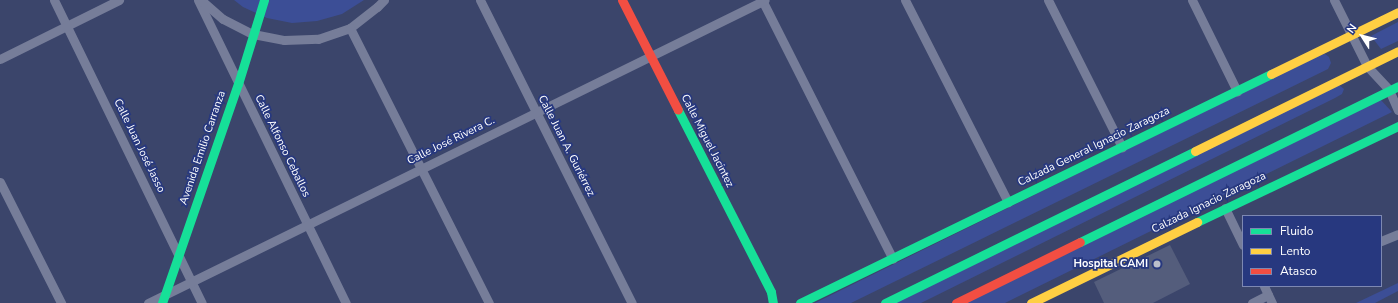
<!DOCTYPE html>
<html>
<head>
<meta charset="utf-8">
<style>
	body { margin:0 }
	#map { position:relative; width:1398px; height:303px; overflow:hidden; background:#3b456b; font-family:"Nunito Sans",sans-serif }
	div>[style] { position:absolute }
	.green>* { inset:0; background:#3c4e96 }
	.building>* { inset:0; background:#545d7c }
	.street>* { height:9px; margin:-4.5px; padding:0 4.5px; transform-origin:4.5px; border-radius:4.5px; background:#767d99 }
	.fast>* { height:9px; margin:-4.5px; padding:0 4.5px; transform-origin:4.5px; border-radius:4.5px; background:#16e098 }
	.slow>* { height:9px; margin:-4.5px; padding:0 4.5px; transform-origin:4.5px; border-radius:4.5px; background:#ffcf43 }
	.jam>* { height:9px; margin:-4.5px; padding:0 4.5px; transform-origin:4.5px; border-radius:4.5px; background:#f24e42 }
	.dots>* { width:11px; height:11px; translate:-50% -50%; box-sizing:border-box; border:2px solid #27387f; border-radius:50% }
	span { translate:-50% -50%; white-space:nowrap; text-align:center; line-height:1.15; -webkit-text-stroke:3.5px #27387f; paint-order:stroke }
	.street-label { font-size:11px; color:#fff }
	.poi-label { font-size:11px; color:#fff; font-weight:700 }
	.right { translate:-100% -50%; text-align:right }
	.legend { position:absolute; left:1242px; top:215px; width:140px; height:72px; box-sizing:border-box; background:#27387f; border:1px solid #7d88b2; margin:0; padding:5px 7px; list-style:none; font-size:12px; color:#fff }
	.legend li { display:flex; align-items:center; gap:8px; height:20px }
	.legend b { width:20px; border:1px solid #7d88b2 }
	.north { position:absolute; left:1342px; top:16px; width:40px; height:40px; -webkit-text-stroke:3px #27387f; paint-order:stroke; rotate:306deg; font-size:11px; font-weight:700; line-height:16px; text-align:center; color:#fff }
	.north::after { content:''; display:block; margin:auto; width:14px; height:18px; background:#fff; clip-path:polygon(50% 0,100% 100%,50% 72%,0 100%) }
</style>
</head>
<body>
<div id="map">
	<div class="green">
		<div style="clip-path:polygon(234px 0,364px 0,342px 14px,317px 21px,292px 23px,267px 18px,243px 7px)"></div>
		<div style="clip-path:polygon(1398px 22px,1398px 41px,1381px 49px,1371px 36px)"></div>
		<div style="clip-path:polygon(1325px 54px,1329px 57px,1331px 63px,1328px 69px,851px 303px,815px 303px,1317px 56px)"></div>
		<div style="clip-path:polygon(1339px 85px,1344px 89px,1342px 94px,1335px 98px,921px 303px,892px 303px)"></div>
		<div style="clip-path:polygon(1380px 99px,1392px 112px,1005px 303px,958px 303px)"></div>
		<div style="clip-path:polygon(1398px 283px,1398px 291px,1375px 303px,1356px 303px)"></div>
	</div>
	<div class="building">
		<div style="clip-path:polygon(1170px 245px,1190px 284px,1153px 303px,1104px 303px,1094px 282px)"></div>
	</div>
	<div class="street">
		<div style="left:54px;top:0;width:337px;rotate:64deg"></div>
		<div style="left:198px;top:0;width:337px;rotate:64deg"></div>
		<div style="left:201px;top:0;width:29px;rotate:41deg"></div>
		<div style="left:223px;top:19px;width:34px;rotate:27deg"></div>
		<div style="left:253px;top:34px;width:32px;rotate:11deg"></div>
		<div style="left:284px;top:40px;width:34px;rotate:-2deg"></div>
		<div style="left:318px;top:39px;width:34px;rotate:-19deg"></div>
		<div style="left:350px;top:28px;width:34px;rotate:-38deg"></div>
		<div style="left:377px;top:7px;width:10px;rotate:-45deg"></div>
		<div style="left:480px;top:0;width:339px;rotate:63.4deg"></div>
		<div style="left:762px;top:0;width:290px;rotate:63.2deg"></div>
		<div style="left:905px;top:0;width:227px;rotate:63deg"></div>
		<div style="left:1048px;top:0;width:165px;rotate:63.3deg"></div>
		<div style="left:1192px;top:0;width:102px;rotate:63.7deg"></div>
		<div style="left:1334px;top:0;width:74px;rotate:63.4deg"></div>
		<div style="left:1367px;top:66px;width:33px;rotate:47deg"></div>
		<div style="left:1389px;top:90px;width:22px;rotate:66deg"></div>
		<div style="left:350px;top:28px;width:308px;rotate:63.2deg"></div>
		<div style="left:0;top:59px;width:133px;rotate:-26.4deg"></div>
		<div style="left:0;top:182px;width:136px;rotate:63.2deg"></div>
		<div style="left:1225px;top:208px;width:41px;rotate:64.1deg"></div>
		<div style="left:1381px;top:241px;width:18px;rotate:-22deg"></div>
		<div style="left:1264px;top:286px;width:19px;rotate:65deg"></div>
		<div style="left:148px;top:303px;width:687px;rotate:-26.16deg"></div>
		<div style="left:1252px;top:303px;width:18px;rotate:-27deg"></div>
	</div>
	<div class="fast">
		<div style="left:678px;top:110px;width:204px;rotate:62.9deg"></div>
		<div style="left:771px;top:292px;width:11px;rotate:80deg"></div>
		<div style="left:1197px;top:222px;width:223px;rotate:-25.5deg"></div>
		<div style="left:1080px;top:242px;width:354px;rotate:-26.1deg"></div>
		<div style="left:162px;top:303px;width:232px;rotate:-70.9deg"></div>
		<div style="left:238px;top:84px;width:88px;rotate:-72.8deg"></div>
		<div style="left:800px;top:303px;width:524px;rotate:-25.93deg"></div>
		<div style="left:885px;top:303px;width:345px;rotate:-26.1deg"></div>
	</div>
	<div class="slow">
		<div style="left:1271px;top:74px;width:141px;rotate:-26deg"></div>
		<div style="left:1195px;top:151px;width:226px;rotate:-26.2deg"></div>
		<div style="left:1031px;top:303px;width:185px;rotate:-26deg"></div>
	</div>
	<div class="jam">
		<div style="left:622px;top:0;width:123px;rotate:63deg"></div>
		<div style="left:956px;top:303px;width:138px;rotate:-26.2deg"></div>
	</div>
	<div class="dots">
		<div style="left:1157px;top:264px;background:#babecb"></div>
	</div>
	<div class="street-label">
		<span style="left:451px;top:141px;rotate:-26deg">Calle José Rivera C.</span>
		<span style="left:707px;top:141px;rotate:63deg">Calle Miguel Jacintez</span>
		<span style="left:139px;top:146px;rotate:64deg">Calle Juan José Jasso</span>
		<span style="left:282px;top:146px;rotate:64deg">Calle Alfonso Ceballos</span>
		<span style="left:566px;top:146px;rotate:63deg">Calle Juan A. Guriérrez</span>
		<span style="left:1094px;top:147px;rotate:-26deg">Calzada General Ignacio Zaragoza</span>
		<span style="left:203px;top:148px;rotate:-71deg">Avenida Emilio Carranza</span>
		<span style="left:1209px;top:203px;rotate:-26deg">Calzada Ignacio Zaragoza</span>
	</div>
	<div class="poi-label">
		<span class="right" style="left:1148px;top:264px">Hospital CAMI</span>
	</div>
	<ul class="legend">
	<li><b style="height:5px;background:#16e098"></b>Fluido</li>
	<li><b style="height:5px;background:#ffcf43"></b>Lento</li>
	<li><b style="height:5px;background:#f24e42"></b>Atasco</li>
	</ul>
	<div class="north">N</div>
</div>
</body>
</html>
